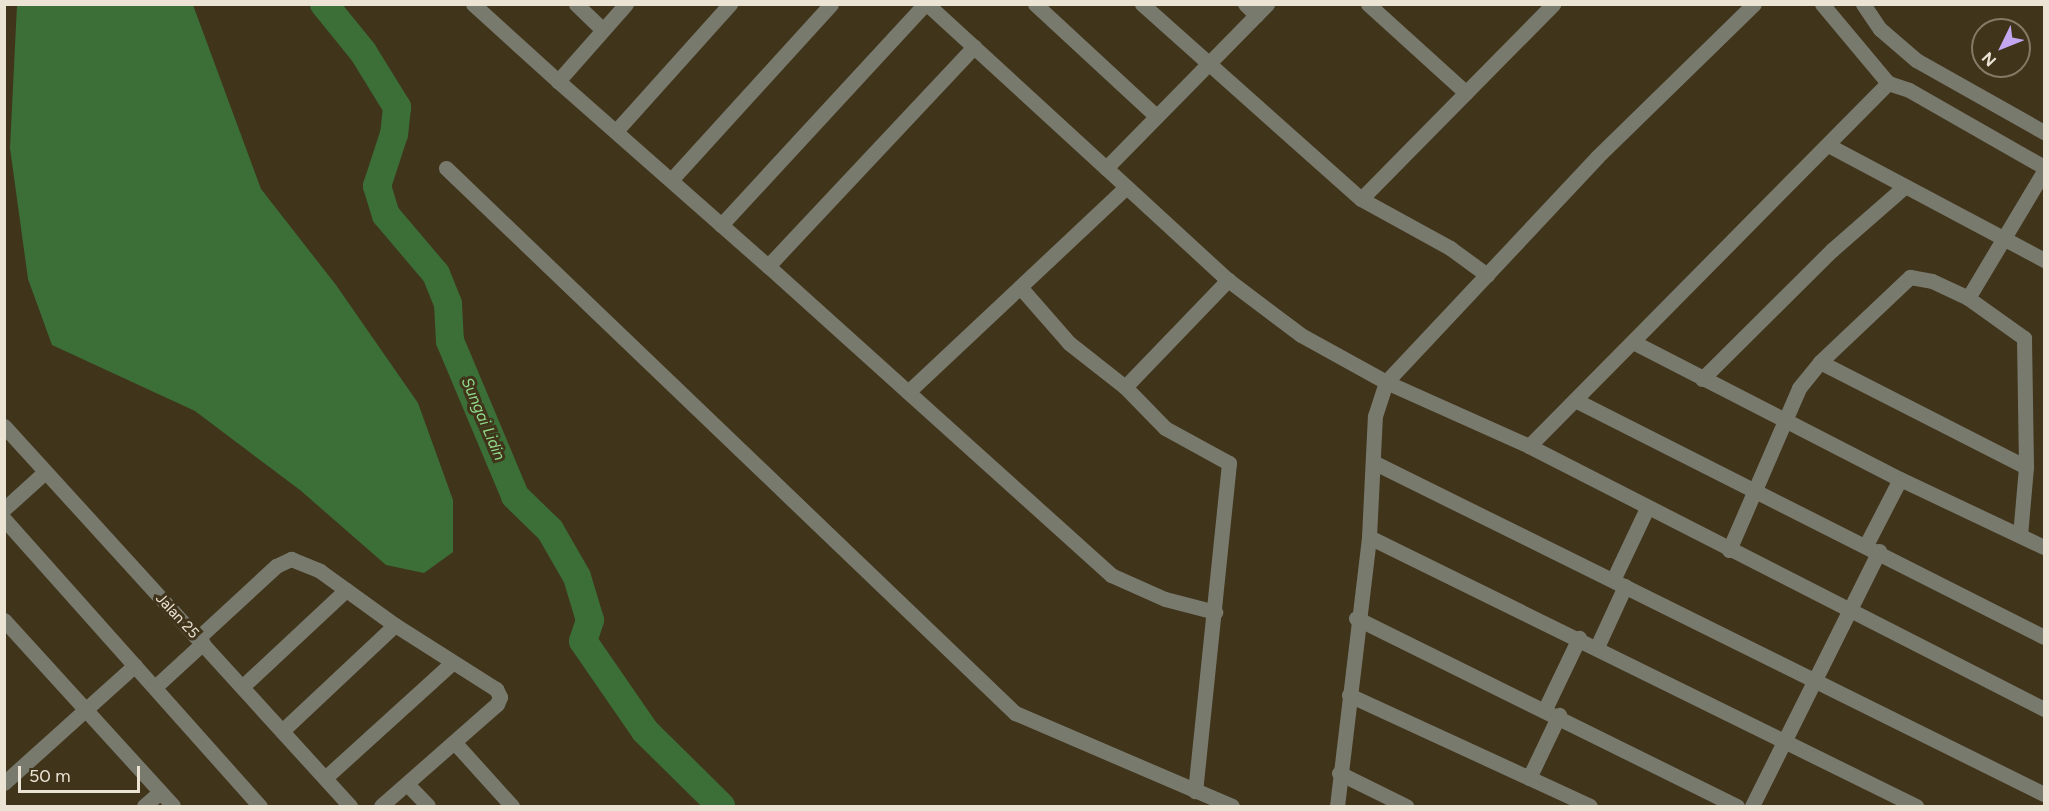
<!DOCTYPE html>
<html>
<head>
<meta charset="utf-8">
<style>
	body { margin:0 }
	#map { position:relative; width:2049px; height:811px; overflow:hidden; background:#40341b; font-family:Figtree,sans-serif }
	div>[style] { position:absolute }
	.water>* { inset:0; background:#3b6f37 }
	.river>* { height:28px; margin:-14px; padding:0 14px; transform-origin:14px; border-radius:14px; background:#3b6f37 }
	.minor>* { height:15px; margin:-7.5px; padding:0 7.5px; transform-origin:7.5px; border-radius:7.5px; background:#797a6e }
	span { translate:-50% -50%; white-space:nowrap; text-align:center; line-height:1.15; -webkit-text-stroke:6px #40341b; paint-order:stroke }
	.street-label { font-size:15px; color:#ebe4d5 }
	.water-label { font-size:16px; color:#90da89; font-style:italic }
	.frame { position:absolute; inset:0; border:6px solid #ebe4d5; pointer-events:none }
	.north { position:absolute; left:1971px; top:18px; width:60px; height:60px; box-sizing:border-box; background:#40341b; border:2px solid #847a65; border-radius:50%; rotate:227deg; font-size:16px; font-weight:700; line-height:24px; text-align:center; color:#ebe4d5 }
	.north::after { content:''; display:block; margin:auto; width:21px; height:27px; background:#c5a7f1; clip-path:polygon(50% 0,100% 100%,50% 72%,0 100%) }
	.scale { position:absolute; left:18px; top:766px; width:122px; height:27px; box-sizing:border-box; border:3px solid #ebe4d5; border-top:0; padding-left:8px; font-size:18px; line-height:21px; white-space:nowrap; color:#ebe4d5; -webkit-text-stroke:4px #40341b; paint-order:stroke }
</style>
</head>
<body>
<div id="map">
	<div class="water">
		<div style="clip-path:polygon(17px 5px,193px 5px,261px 189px,336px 285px,418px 403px,453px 500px,453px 552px,424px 573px,386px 565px,300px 490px,195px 411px,52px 345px,28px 279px,10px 148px)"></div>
	</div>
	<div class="river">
		<div style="left:324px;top:4px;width:62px;rotate:50.9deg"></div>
		<div style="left:363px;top:52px;width:65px;rotate:58.3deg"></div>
		<div style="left:397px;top:107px;width:27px;rotate:96deg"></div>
		<div style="left:394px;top:134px;width:55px;rotate:108.1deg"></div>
		<div style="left:377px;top:186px;width:30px;rotate:73deg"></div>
		<div style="left:386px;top:215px;width:77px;rotate:49.7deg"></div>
		<div style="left:436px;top:274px;width:32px;rotate:68deg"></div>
		<div style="left:448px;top:304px;width:37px;rotate:87deg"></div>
		<div style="left:450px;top:341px;width:168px;rotate:67.2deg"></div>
		<div style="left:515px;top:496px;width:49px;rotate:44.2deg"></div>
		<div style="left:550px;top:530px;width:54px;rotate:60.1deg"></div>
		<div style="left:577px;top:577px;width:45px;rotate:73.2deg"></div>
		<div style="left:590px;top:620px;width:22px;rotate:108deg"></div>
		<div style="left:583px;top:641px;width:109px;rotate:55.4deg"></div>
		<div style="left:645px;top:731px;width:107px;rotate:44.6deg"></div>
	</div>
	<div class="minor">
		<div style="left:473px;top:4px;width:115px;rotate:42.2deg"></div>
		<div style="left:576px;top:4px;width:36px;rotate:44deg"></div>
		<div style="left:626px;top:4px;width:103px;rotate:131.4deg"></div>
		<div style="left:558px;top:81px;width:280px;rotate:41.4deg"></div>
		<div style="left:768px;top:266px;width:301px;rotate:-46.8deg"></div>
		<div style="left:927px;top:4px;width:243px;rotate:42.5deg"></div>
		<div style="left:1106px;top:168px;width:230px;rotate:-45.5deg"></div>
		<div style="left:1035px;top:4px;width:165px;rotate:42.8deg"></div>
		<div style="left:1142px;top:4px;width:293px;rotate:41.7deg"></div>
		<div style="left:1361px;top:199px;width:102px;rotate:28.8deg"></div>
		<div style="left:1450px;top:248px;width:46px;rotate:36.1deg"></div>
		<div style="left:1245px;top:4px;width:16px;rotate:45deg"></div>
		<div style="left:1368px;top:4px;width:132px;rotate:42.2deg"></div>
		<div style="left:1822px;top:4px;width:103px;rotate:50.1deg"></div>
		<div style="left:1863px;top:4px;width:30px;rotate:56deg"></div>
		<div style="left:1880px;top:29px;width:48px;rotate:40.7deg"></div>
		<div style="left:1916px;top:60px;width:147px;rotate:29.4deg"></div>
		<div style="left:616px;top:131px;width:171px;rotate:-48.1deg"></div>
		<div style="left:1828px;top:145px;width:245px;rotate:28deg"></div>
		<div style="left:446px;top:168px;width:788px;rotate:43.77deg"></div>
		<div style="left:1015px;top:713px;width:236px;rotate:23.2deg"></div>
		<div style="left:1106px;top:168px;width:166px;rotate:42.6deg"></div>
		<div style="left:1228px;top:280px;width:91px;rotate:37deg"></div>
		<div style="left:1301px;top:335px;width:97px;rotate:28.9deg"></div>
		<div style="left:1386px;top:382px;width:157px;rotate:24.1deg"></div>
		<div style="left:1529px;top:446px;width:578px;rotate:27.05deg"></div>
		<div style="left:672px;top:179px;width:236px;rotate:-47.7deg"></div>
		<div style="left:1361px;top:199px;width:274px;rotate:-45.4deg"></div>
		<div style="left:721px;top:225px;width:301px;rotate:-47.3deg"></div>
		<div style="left:768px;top:266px;width:462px;rotate:42deg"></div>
		<div style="left:1111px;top:575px;width:59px;rotate:24deg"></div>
		<div style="left:1165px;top:599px;width:52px;rotate:14.6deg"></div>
		<div style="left:1020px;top:287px;width:74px;rotate:48.8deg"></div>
		<div style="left:1069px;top:343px;width:71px;rotate:38.2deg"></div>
		<div style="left:1125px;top:387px;width:57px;rotate:45.7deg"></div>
		<div style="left:1165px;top:428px;width:73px;rotate:28.7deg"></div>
		<div style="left:1229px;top:463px;width:330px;rotate:95.9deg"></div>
		<div style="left:1968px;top:298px;width:148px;rotate:-59.1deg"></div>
		<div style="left:1635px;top:343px;width:298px;rotate:27.2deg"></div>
		<div style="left:1900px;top:479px;width:159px;rotate:25.3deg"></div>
		<div style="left:1820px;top:362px;width:231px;rotate:27deg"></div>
		<div style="left:1702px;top:379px;width:183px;rotate:-44.8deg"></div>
		<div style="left:1832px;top:250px;width:96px;rotate:-41.2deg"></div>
		<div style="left:1125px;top:387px;width:149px;rotate:-46.1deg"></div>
		<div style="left:908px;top:392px;width:299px;rotate:-43.2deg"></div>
		<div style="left:1575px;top:400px;width:525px;rotate:26.81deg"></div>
		<div style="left:4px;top:426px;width:514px;rotate:47.68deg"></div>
		<div style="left:1529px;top:446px;width:511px;rotate:-45.32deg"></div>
		<div style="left:1888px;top:83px;width:22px;rotate:18deg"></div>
		<div style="left:1909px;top:90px;width:155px;rotate:29.7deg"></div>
		<div style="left:1373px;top:462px;width:749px;rotate:26.33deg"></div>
		<div style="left:4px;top:509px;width:55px;rotate:-42.1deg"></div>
		<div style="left:4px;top:519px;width:385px;rotate:48.3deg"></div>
		<div style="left:1369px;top:537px;width:610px;rotate:26.19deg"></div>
		<div style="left:1866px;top:545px;width:74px;rotate:-62.7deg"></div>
		<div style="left:1729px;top:550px;width:176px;rotate:-66.6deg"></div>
		<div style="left:1799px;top:388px;width:33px;rotate:-51deg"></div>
		<div style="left:1820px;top:362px;width:124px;rotate:-43.4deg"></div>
		<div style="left:1910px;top:277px;width:22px;rotate:10deg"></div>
		<div style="left:1932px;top:281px;width:40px;rotate:25deg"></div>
		<div style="left:1968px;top:298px;width:69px;rotate:35.5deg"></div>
		<div style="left:2024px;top:338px;width:129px;rotate:89.1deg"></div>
		<div style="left:2026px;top:467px;width:68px;rotate:95deg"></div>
		<div style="left:1613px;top:580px;width:80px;rotate:-64.7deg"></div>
		<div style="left:1356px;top:618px;width:425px;rotate:26.3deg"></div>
		<div style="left:4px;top:620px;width:251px;rotate:47.7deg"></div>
		<div style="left:198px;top:638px;width:106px;rotate:-42.7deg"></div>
		<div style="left:276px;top:566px;width:17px;rotate:-25deg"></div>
		<div style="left:291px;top:559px;width:31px;rotate:22deg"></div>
		<div style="left:320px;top:571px;width:92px;rotate:35.8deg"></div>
		<div style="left:395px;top:625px;width:120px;rotate:32.4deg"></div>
		<div style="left:496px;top:689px;width:9px;rotate:63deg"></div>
		<div style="left:500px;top:697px;width:8px;rotate:113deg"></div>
		<div style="left:497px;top:704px;width:154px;rotate:138.7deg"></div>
		<div style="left:1597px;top:647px;width:67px;rotate:-65.3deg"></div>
		<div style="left:243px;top:686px;width:141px;rotate:-43deg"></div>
		<div style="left:155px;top:687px;width:65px;rotate:-42.5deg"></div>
		<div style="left:1349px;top:695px;width:265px;rotate:24.7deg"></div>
		<div style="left:1545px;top:709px;width:79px;rotate:-64.4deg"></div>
		<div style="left:282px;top:731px;width:155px;rotate:-43.2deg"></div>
		<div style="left:455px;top:743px;width:85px;rotate:47.9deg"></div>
		<div style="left:1339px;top:773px;width:75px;rotate:26.2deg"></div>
		<div style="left:325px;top:778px;width:171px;rotate:-42.2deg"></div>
		<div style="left:1529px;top:778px;width:70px;rotate:-64.5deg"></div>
		<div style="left:4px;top:783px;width:176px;rotate:-42deg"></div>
		<div style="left:407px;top:784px;width:30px;rotate:46deg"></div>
		<div style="left:144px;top:806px;width:21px;rotate:-41deg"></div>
		<div style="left:1337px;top:806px;width:271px;rotate:-83.2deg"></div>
		<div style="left:1369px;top:537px;width:121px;rotate:-87.2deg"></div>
		<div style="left:1375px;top:416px;width:36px;rotate:-72deg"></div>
		<div style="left:1386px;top:382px;width:308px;rotate:-46.8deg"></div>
		<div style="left:1597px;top:157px;width:219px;rotate:-44.3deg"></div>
		<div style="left:1752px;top:806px;width:285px;rotate:-63.5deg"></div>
	</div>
	<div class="street-label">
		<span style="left:177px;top:616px;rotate:47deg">Jalan 25</span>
	</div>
	<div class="water-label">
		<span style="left:483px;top:419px;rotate:67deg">Sungai Lidin</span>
	</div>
	<div class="frame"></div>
	<div class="north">N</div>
	<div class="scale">50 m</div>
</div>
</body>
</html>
